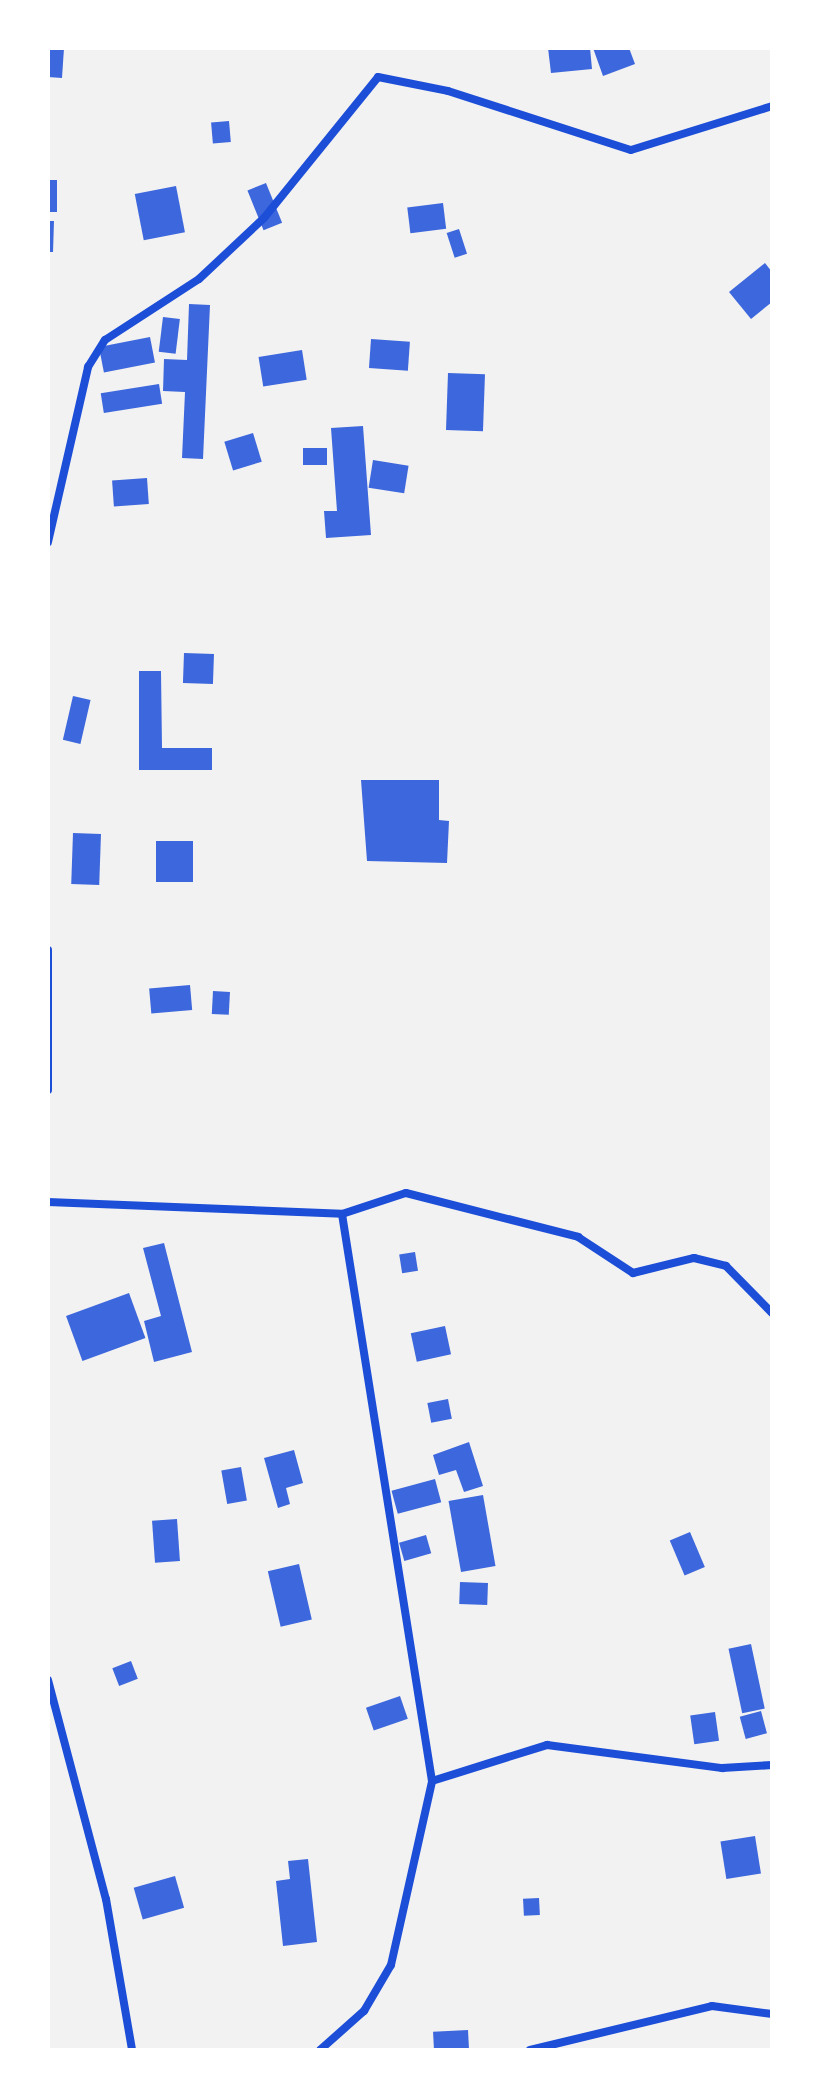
<!DOCTYPE html>
<html>
<head>
<meta charset="utf-8">
<style>
	body { margin:0 }
	#map { position:relative; width:820px; height:2098px; overflow:hidden; background:#f2f2f2; font-family:Helvetica,sans-serif }
	div>[style] { position:absolute }
	.building>* { inset:0; background:#3d67dc; transform-origin:0 0 }
	.minor>* { height:8px; margin:-4px; padding:0 4px; transform-origin:4px; border-radius:4px; background:#1d4ed8 }
	span { translate:-50% -50%; white-space:nowrap; text-align:center; line-height:1.15; -webkit-text-stroke:8px #fff; paint-order:stroke }
	.frame { position:absolute; inset:0; border:50px solid #fff; pointer-events:none }
</style>
</head>
<body>
<div id="map">
	<div class="building">
		<div style="clip-path:polygon(48px 48px,64px 48px,62px 78px,48px 77px)"></div>
		<div style="clip-path:polygon(548px 48px,590px 48px,592px 69px,551px 73px)"></div>
		<div style="clip-path:polygon(593px 48px,629px 48px,635px 64px,603px 76px)"></div>
		<div style="left:229px;top:121px;width:21px;height:18px;rotate:85deg"></div>
		<div style="left:57px;top:180px;width:32px;height:9px;rotate:90deg"></div>
		<div style="left:266px;top:183px;width:43px;height:20px;rotate:68deg"></div>
		<div style="left:176px;top:186px;width:47px;height:42px;rotate:79deg"></div>
		<div style="left:443px;top:203px;width:26px;height:36px;rotate:83deg"></div>
		<div style="clip-path:polygon(48px 221px,54px 221px,53px 252px,48px 252px)"></div>
		<div style="left:459px;top:229px;width:26px;height:13px;rotate:72deg"></div>
		<div style="clip-path:polygon(765px 263px,772px 272px,772px 302px,751px 319px,729px 292px)"></div>
		<div style="clip-path:polygon(189px 304px,210px 305px,203px 459px,182px 458px,185px 392px,163px 391px,164px 359px,187px 360px)"></div>
		<div style="left:163px;top:317px;width:17px;height:35px;rotate:7deg"></div>
		<div style="left:150px;top:337px;width:26px;height:52px;rotate:79deg"></div>
		<div style="left:371px;top:339px;width:39px;height:29px;rotate:4deg"></div>
		<div style="left:302px;top:350px;width:30px;height:44px;rotate:81deg"></div>
		<div style="left:448px;top:373px;width:37px;height:57px;rotate:2deg"></div>
		<div style="left:159px;top:384px;width:20px;height:59px;rotate:81deg"></div>
		<div style="clip-path:polygon(363px 426px,371px 535px,326px 538px,324px 511px,337px 511px,331px 428px)"></div>
		<div style="left:253px;top:433px;width:30px;height:30px;rotate:73deg"></div>
		<div style="left:303px;top:448px;width:24px;height:17px"></div>
		<div style="left:373px;top:460px;width:36px;height:28px;rotate:9deg"></div>
		<div style="left:147px;top:478px;width:26px;height:35px;rotate:86deg"></div>
		<div style="left:184px;top:653px;width:30px;height:30px;rotate:2deg"></div>
		<div style="clip-path:polygon(139px 671px,161px 671px,162px 748px,212px 748px,212px 770px,139px 770px)"></div>
		<div style="left:73px;top:696px;width:18px;height:45px;rotate:13deg"></div>
		<div style="clip-path:polygon(361px 780px,439px 780px,439px 820px,449px 821px,447px 863px,367px 861px)"></div>
		<div style="left:73px;top:833px;width:28px;height:51px;rotate:2deg"></div>
		<div style="left:156px;top:841px;width:37px;height:41px"></div>
		<div style="left:190px;top:985px;width:25px;height:41px;rotate:85deg"></div>
		<div style="left:213px;top:991px;width:17px;height:23px;rotate:3deg"></div>
		<div style="clip-path:polygon(164px 1243px,192px 1352px,154px 1362px,144px 1321px,161px 1316px,143px 1248px)"></div>
		<div style="left:415px;top:1252px;width:19px;height:16px;rotate:81deg"></div>
		<div style="left:129px;top:1293px;width:48px;height:67px;rotate:70deg"></div>
		<div style="left:445px;top:1326px;width:29px;height:35px;rotate:78deg"></div>
		<div style="left:448px;top:1399px;width:20px;height:21px;rotate:79deg"></div>
		<div style="clip-path:polygon(469px 1442px,483px 1486px,464px 1492px,456px 1470px,439px 1475px,433px 1455px)"></div>
		<div style="clip-path:polygon(294px 1450px,303px 1483px,286px 1488px,290px 1504px,278px 1508px,264px 1458px)"></div>
		<div style="left:241px;top:1467px;width:34px;height:20px;rotate:80deg"></div>
		<div style="left:435px;top:1479px;width:24px;height:45px;rotate:75deg"></div>
		<div style="left:483px;top:1495px;width:72px;height:35px;rotate:80deg"></div>
		<div style="left:177px;top:1519px;width:42px;height:25px;rotate:86deg"></div>
		<div style="left:690px;top:1532px;width:38px;height:22px;rotate:67deg"></div>
		<div style="left:426px;top:1535px;width:19px;height:28px;rotate:74deg"></div>
		<div style="left:299px;top:1564px;width:57px;height:32px;rotate:77deg"></div>
		<div style="left:460px;top:1582px;width:28px;height:22px;rotate:2deg"></div>
		<div style="left:751px;top:1644px;width:66px;height:23px;rotate:78deg"></div>
		<div style="left:131px;top:1661px;width:19px;height:20px;rotate:69deg"></div>
		<div style="left:400px;top:1696px;width:24px;height:36px;rotate:71deg"></div>
		<div style="left:761px;top:1711px;width:23px;height:22px;rotate:75deg"></div>
		<div style="left:715px;top:1712px;width:29px;height:25px;rotate:82deg"></div>
		<div style="left:755px;top:1836px;width:38px;height:35px;rotate:81deg"></div>
		<div style="clip-path:polygon(308px 1859px,317px 1942px,283px 1946px,276px 1881px,290px 1879px,288px 1861px)"></div>
		<div style="left:175px;top:1876px;width:33px;height:43px;rotate:74deg"></div>
		<div style="left:539px;top:1898px;width:17px;height:16px;rotate:87deg"></div>
		<div style="left:468px;top:2030px;width:20px;height:35px;rotate:87deg"></div>
	</div>
	<div class="minor">
		<div style="left:48px;top:542px;width:180px;rotate:-77.1deg"></div>
		<div style="left:88px;top:367px;width:32px;rotate:-58deg"></div>
		<div style="left:105px;top:340px;width:112px;rotate:-33deg"></div>
		<div style="left:199px;top:279px;width:89px;rotate:-43.2deg"></div>
		<div style="left:264px;top:218px;width:181px;rotate:-51deg"></div>
		<div style="left:378px;top:77px;width:71px;rotate:11.3deg"></div>
		<div style="left:448px;top:91px;width:192px;rotate:17.9deg"></div>
		<div style="left:631px;top:150px;width:148px;rotate:-17.3deg"></div>
		<div style="left:48px;top:950px;width:140px;rotate:90deg"></div>
		<div style="left:48px;top:1202px;width:294px;rotate:2.3deg"></div>
		<div style="left:342px;top:1214px;width:67px;rotate:-18.2deg"></div>
		<div style="left:406px;top:1193px;width:178px;rotate:14.3deg"></div>
		<div style="left:578px;top:1237px;width:66px;rotate:33.2deg"></div>
		<div style="left:633px;top:1273px;width:63px;rotate:-13.8deg"></div>
		<div style="left:694px;top:1258px;width:33px;rotate:14deg"></div>
		<div style="left:726px;top:1266px;width:66px;rotate:45.6deg"></div>
		<div style="left:48px;top:1680px;width:227px;rotate:75.2deg"></div>
		<div style="left:106px;top:1899px;width:153px;rotate:80.2deg"></div>
		<div style="left:432px;top:1781px;width:121px;rotate:-17.4deg"></div>
		<div style="left:547px;top:1745px;width:177px;rotate:7.5deg"></div>
		<div style="left:722px;top:1768px;width:50px;rotate:-3.4deg"></div>
		<div style="left:320px;top:2050px;width:59px;rotate:-41.6deg"></div>
		<div style="left:364px;top:2011px;width:53px;rotate:-59.6deg"></div>
		<div style="left:391px;top:1965px;width:189px;rotate:-77.4deg"></div>
		<div style="left:432px;top:1781px;width:574px;rotate:-99.02deg"></div>
		<div style="left:530px;top:2050px;width:187px;rotate:-13.6deg"></div>
		<div style="left:712px;top:2006px;width:61px;rotate:7.6deg"></div>
	</div>
	<div class="frame"></div>
</div>
</body>
</html>
